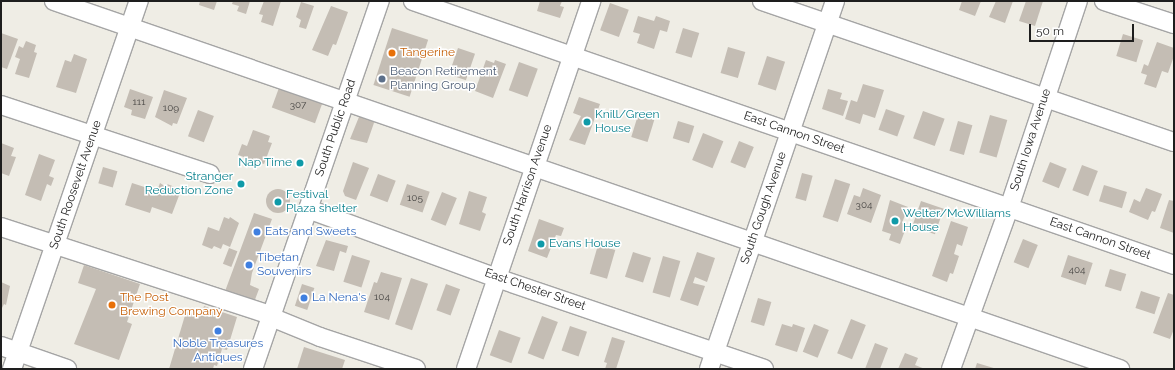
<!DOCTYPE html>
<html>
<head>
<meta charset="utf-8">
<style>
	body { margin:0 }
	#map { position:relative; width:1175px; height:370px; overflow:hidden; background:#efede5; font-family:Raleway,sans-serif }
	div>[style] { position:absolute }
	.building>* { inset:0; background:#c4bdb4; transform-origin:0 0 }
	.round { border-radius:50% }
	.roads { filter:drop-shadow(1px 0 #a5a5a5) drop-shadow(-1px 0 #a5a5a5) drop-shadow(0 1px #a5a5a5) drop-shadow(0 -1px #a5a5a5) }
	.minor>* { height:18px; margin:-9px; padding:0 9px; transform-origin:9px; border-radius:9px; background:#fff }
	.dots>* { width:11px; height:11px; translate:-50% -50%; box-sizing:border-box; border:2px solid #fff; border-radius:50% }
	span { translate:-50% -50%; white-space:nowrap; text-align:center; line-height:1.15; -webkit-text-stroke:3px #fff; paint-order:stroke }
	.number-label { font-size:10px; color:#484644 }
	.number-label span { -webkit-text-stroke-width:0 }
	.food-label { font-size:12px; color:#c56008 }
	.left { translate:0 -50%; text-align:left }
	.service-label { font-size:12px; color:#4e5e75 }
	.culture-label { font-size:12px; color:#0d838f }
	.right { translate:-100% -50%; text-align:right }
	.street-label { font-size:12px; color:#1e1e1e }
	.shop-label { font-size:12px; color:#366cbe }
	.frame { position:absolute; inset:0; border:2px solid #1e1e1e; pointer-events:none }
	.scale { position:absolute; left:1029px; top:24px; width:105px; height:18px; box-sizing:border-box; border:2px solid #1e1e1e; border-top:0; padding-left:5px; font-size:12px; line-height:14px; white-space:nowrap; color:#1e1e1e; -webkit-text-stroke:3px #fff; paint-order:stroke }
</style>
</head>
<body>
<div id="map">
	<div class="building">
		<div style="clip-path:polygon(200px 1px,217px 1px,214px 10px,199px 5px)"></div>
		<div style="clip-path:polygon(233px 1px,250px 1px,246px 14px,237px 11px,239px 6px,232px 4px)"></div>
		<div style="clip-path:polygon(264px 1px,281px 1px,273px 26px,261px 22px,263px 15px,259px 14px)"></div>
		<div style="clip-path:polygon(540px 1px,562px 1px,560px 6px,564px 7px,560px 18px,537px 11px)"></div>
		<div style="clip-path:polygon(962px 1px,981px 1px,975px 16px,959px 10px)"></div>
		<div style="clip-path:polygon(996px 1px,1013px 1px,1005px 23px,989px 17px)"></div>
		<div style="clip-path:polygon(1026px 1px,1043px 1px,1035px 26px,1019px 21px)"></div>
		<div style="clip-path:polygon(301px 2px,314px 6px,306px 29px,299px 27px,301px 20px,296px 17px)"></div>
		<div style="left:610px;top:3px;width:20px;height:29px;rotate:20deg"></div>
		<div style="clip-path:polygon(331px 6px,348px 12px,336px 45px,333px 44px,328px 56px,312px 50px)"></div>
		<div style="clip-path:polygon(638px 16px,654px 21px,656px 16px,670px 21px,667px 32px,660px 30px,654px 49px,637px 43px,640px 34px,633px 32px)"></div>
		<div style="left:392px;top:28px;width:38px;height:60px;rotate:18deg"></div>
		<div style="left:683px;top:28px;width:17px;height:26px;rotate:17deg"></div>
		<div style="clip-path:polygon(1px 33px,18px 39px,7px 69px,1px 67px)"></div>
		<div style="left:1123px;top:34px;width:21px;height:23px;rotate:17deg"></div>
		<div style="clip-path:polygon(26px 41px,36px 45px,34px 52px,37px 53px,29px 78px,15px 74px,20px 59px,15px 57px,19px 46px,23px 48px)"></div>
		<div style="clip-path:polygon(1157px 42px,1174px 48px,1174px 56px,1168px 73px,1162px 71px,1156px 88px,1144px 84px,1147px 75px,1141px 73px,1144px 64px,1148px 66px)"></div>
		<div style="left:728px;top:47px;width:18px;height:27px;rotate:16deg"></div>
		<div style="left:458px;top:48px;width:18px;height:28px;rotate:19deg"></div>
		<div style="clip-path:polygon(74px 54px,87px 59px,76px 93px,56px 87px,65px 60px,71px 62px)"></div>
		<div style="left:767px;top:56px;width:19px;height:30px;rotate:18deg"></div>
		<div style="clip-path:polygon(486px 60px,494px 63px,495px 60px,506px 64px,493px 98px,475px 91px)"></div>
		<div style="left:519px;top:62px;width:20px;height:30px;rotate:20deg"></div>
		<div style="clip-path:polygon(863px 84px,884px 90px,875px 118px,863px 114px,860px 124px,845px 119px,851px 100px,857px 102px)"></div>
		<div style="left:280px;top:85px;width:46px;height:24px;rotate:20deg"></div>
		<div style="clip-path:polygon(130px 89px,153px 97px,145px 119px,131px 115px,132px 110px,124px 107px)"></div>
		<div style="clip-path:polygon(828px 89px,842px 93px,840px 99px,848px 101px,843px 116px,822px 109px)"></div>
		<div style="clip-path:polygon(164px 90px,187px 98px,177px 124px,173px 123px,172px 126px,155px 117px)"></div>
		<div style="clip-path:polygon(579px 97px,600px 104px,585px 145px,569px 140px,581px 116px,573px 113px)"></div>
		<div style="left:886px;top:109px;width:20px;height:22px;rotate:20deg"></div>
		<div style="left:198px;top:110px;width:17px;height:28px;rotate:21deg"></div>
		<div style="left:923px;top:111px;width:23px;height:29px;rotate:20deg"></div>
		<div style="clip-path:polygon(361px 112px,376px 117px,367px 143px,350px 139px)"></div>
		<div style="left:638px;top:115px;width:17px;height:23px;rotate:17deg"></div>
		<div style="left:990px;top:115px;width:18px;height:39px;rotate:16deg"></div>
		<div style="left:678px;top:121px;width:17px;height:18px;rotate:17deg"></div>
		<div style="left:958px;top:121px;width:15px;height:31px;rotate:16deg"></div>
		<div style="clip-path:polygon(253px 130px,270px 136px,268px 142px,272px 143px,264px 164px,238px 155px,242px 144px,247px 146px)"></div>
		<div style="left:703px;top:133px;width:22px;height:29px;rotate:22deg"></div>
		<div style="left:739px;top:141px;width:16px;height:23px;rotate:22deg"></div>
		<div style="clip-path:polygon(1px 143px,14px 148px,11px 156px,16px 157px,9px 176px,1px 173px)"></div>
		<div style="clip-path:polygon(39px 154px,55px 160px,49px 176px,54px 178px,51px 186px,47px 184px,41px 201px,25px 195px)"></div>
		<div style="clip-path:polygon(353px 162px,369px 168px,356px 200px,345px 196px,343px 191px)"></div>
		<div style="left:1050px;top:162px;width:18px;height:21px;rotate:22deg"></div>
		<div style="left:1082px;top:165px;width:17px;height:27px;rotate:21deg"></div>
		<div style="left:103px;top:167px;width:15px;height:17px;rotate:16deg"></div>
		<div style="left:802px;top:173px;width:11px;height:26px;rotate:15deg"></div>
		<div style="left:378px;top:174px;width:19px;height:23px;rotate:21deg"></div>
		<div style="left:835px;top:179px;width:16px;height:40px;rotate:18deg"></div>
		<div style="clip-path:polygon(132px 183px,157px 191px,160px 183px,166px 187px,167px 184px,175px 187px,174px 191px,180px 193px,172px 214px,152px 207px,150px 213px,125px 205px)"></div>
		<div style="left:407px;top:184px;width:24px;height:22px;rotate:19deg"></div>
		<div style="left:1104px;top:185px;width:24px;height:17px;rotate:17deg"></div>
		<div style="clip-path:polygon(863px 188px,881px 195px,871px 223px,847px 214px,854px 195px,860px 197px)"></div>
		<div style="clip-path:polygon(1146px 188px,1162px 194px,1155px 212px,1152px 211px,1148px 220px,1129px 212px,1134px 199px,1140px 202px)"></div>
		<div class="round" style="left:266px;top:189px;width:24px;height:24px"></div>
		<div style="clip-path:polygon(469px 191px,487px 197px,482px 212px,486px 214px,480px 231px,459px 224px)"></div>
		<div style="left:442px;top:192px;width:16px;height:30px;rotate:22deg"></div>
		<div style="clip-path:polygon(890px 200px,908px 207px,902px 223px,907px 225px,900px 244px,889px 240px,891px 234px,882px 231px)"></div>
		<div style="clip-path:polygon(1169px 200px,1174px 201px,1174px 233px,1160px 228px)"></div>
		<div style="left:921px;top:201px;width:24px;height:27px;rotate:19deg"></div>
		<div style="clip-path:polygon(254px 213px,272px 219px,252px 273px,250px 285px,259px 289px,253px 305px,224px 294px)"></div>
		<div style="clip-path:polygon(224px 217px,229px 219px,230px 217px,239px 223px,230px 247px,223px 244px,221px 249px,214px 246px,212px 249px,202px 245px,208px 227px,219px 231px)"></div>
		<div style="clip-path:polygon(539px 219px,564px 228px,561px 236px,556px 235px,547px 258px,528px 251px)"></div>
		<div style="clip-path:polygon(951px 221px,968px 227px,962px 246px,957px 244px,954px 254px,959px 256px,953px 274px,950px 273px,947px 282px,932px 276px)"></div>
		<div style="left:1023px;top:239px;width:16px;height:25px;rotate:22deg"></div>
		<div style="clip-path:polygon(326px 240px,348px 246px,346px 253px,340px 251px,334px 271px,316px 266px)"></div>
		<div style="left:598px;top:245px;width:18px;height:30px;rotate:16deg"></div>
		<div style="left:229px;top:248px;width:9px;height:17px;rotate:21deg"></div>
		<div style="left:633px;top:252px;width:19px;height:26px;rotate:18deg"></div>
		<div style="clip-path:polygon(697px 252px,715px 258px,707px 282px,695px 277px,693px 283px,705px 286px,698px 306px,680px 300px)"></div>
		<div style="left:352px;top:255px;width:19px;height:28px;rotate:18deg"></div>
		<div style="left:1068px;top:255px;width:26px;height:23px;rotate:18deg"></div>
		<div style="left:663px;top:256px;width:18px;height:38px;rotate:16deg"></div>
		<div style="clip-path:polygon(84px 265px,140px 284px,127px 322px,132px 324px,119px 360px,74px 344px,96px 289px,78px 283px)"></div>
		<div style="left:1110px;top:269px;width:17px;height:18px;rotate:17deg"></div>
		<div style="clip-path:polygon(381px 272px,402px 278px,389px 320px,364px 312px,374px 282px,377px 283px)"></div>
		<div style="left:411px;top:278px;width:18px;height:49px;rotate:19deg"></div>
		<div style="clip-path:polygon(1px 282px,10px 286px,6px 305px,4px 304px,2px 308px)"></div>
		<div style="left:302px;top:284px;width:13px;height:23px;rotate:18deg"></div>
		<div style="left:446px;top:284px;width:15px;height:28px;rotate:20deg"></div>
		<div style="left:1141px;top:291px;width:20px;height:18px;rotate:18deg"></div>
		<div style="clip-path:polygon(1168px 293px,1174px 295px,1174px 329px,1170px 339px,1153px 333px)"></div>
		<div style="left:758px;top:298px;width:14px;height:25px;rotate:17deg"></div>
		<div style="clip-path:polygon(204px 306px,237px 317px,227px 350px,222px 349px,217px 366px,214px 365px,213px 369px,169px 369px,186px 312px,201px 316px)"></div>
		<div style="left:542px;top:316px;width:17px;height:40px;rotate:21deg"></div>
		<div style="left:851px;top:319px;width:16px;height:37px;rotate:22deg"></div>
		<div style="clip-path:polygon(782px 324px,792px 327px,793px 324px,805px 328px,797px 352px,775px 345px)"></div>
		<div style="left:814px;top:324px;width:16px;height:30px;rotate:22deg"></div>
		<div style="left:570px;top:326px;width:18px;height:26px;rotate:19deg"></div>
		<div style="left:499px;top:330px;width:23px;height:27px;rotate:20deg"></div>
		<div style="clip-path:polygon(612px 337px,625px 341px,616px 369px,605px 369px,607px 363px,604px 362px)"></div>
		<div style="clip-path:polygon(875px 343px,888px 348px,880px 369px,865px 369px)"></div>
		<div style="clip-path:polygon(304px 347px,345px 360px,342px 369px,297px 369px)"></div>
		<div style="clip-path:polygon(905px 353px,918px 358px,915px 365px,925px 369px,898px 369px)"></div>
		<div style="clip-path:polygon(977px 363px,997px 369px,975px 369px)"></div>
	</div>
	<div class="roads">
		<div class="minor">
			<div style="left:54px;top:1px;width:1128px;rotate:19.05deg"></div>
			<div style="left:413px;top:1px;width:805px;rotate:19.13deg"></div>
			<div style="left:762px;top:1px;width:435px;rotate:18.9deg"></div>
			<div style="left:1104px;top:1px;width:74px;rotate:18.2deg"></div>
			<div style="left:1px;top:105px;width:220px;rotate:18.3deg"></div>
			<div style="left:308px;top:209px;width:201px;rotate:20.1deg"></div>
			<div style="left:497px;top:278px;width:282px;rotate:18.8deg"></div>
			<div style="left:1px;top:227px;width:284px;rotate:18.1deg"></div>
			<div style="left:271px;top:317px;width:53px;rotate:22.2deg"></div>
			<div style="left:320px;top:337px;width:101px;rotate:18.4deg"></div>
			<div style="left:1px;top:346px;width:70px;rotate:19.2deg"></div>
			<div style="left:12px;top:369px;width:389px;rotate:-71deg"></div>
			<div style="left:253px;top:369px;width:389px;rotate:-71deg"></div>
			<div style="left:466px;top:369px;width:389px;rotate:-71.2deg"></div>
			<div style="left:709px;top:369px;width:389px;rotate:-71.1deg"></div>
			<div style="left:951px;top:369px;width:171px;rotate:-70.2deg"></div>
			<div style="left:1009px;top:208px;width:218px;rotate:-71.6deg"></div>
		</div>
	</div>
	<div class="dots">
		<div style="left:392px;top:53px;background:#e8710a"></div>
		<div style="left:382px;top:79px;background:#5c6f8a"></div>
		<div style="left:587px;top:122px;background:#0f9aa8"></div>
		<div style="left:300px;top:163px;background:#0f9aa8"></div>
		<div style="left:241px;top:184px;background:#0f9aa8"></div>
		<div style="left:278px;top:202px;background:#0f9aa8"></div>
		<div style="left:895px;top:221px;background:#0f9aa8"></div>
		<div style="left:257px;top:232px;background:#3f7fe0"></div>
		<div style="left:541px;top:244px;background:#0f9aa8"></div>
		<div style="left:249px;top:265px;background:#3f7fe0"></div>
		<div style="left:304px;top:298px;background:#3f7fe0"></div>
		<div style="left:112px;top:305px;background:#e8710a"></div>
		<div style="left:218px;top:331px;background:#3f7fe0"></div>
	</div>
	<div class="number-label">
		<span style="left:139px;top:102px">111</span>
		<span style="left:298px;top:105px">307</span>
		<span style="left:171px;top:108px">109</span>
		<span style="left:415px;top:198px">105</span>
		<span style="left:864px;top:205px">304</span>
		<span style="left:1077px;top:270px">404</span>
		<span style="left:382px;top:297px">104</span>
	</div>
	<div class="food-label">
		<span class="left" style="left:400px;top:53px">Tangerine</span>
		<span class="left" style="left:120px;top:305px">The Post<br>Brewing Company</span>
	</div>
	<div class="service-label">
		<span class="left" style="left:390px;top:79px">Beacon Retirement<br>Planning Group</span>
	</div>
	<div class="culture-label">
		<span class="left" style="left:595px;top:122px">Knill/Green<br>House</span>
		<span class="right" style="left:292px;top:163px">Nap Time</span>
		<span class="right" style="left:233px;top:184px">Stranger<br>Reduction Zone</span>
		<span class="left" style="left:286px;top:202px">Festival<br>Plaza shelter</span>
		<span class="left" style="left:903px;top:221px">Welter/McWilliams<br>House</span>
		<span class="left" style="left:549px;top:244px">Evans House</span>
	</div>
	<div class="street-label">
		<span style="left:336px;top:128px;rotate:-71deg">South Public Road</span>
		<span style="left:794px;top:133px;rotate:19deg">East Cannon Street</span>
		<span style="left:1031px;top:140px;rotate:-72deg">South Iowa Avenue</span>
		<span style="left:76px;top:185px;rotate:-71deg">South Roosevelt Avenue</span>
		<span style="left:528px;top:185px;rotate:-71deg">South Harrison Avenue</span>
		<span style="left:764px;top:208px;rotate:-71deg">South Gough Avenue</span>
		<span style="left:1100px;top:239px;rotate:19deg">East Cannon Street</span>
		<span style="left:535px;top:290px;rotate:19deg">East Chester Street</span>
	</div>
	<div class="shop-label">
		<span class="left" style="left:265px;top:232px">Eats and Sweets</span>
		<span class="left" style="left:257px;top:265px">Tibetan<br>Souvenirs</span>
		<span class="left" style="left:312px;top:298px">La Nena's</span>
		<span style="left:218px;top:351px">Noble Treasures<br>Antiques</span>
	</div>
	<div class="frame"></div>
	<div class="scale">50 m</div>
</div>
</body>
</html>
